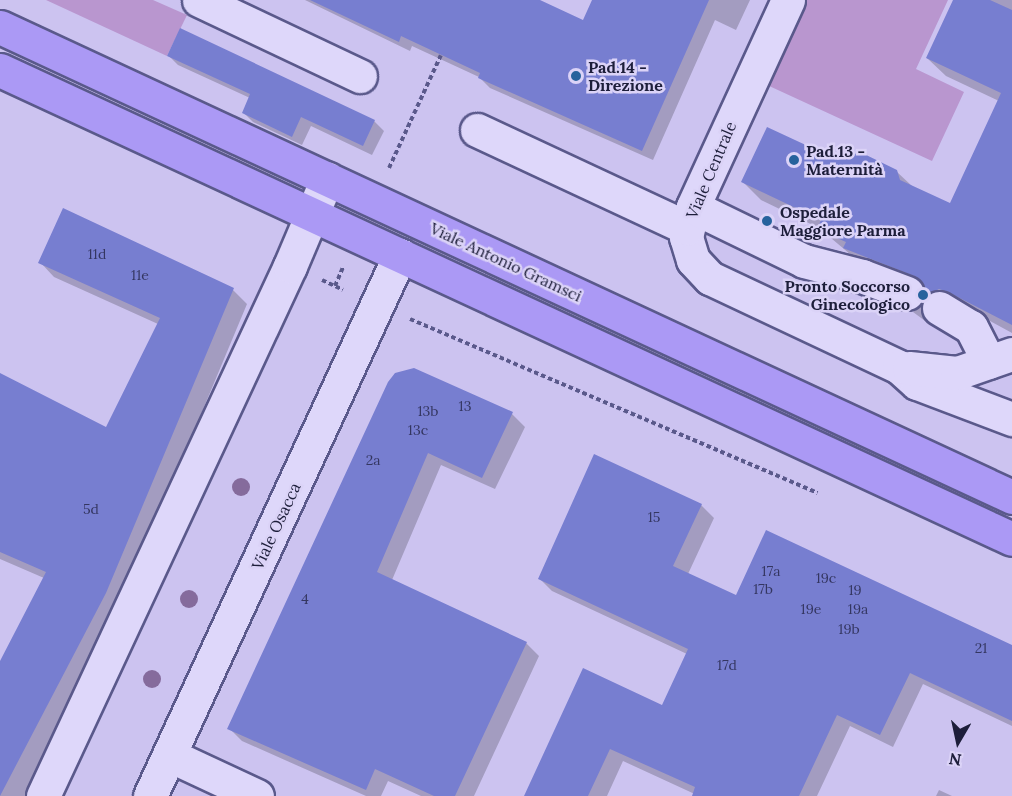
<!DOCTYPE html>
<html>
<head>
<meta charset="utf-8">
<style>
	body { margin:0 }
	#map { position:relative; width:1012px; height:796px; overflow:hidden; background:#ccc3f0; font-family:Lora,serif }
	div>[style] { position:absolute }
	.green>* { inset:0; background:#b996cf }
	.shadow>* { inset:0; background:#0003 }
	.building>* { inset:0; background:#777ed0 }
	.path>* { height:4px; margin-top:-2px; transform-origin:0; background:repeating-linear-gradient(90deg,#5a598b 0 4.5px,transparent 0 7.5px) }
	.roads { filter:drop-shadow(2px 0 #5a598b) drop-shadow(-2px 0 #5a598b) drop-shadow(0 2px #5a598b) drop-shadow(0 -2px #5a598b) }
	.minor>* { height:33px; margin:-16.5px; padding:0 16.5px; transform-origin:16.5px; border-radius:16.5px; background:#ded7fa }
	.major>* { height:33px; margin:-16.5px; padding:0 16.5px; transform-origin:16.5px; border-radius:16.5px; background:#ab99f5 }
	.trees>* { width:18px; height:18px; margin:-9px; border-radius:50%; background:#856b9c }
	.dots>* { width:16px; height:16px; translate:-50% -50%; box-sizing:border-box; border:3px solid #dbd3f7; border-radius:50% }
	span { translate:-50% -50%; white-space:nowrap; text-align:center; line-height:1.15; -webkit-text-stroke:5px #dbd3f7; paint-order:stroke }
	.number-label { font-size:14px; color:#343660 }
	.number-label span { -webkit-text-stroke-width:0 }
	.poi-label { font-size:16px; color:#1d1e3a; font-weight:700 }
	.left { translate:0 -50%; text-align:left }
	.right { translate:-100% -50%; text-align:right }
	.street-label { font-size:16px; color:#1d1e3a }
	.north { position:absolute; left:928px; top:712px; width:60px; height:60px; -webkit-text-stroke:4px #dbd3f7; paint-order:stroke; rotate:189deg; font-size:16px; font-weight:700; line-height:24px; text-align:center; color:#1d1e3a }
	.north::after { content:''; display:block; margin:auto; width:21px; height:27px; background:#1d1e3a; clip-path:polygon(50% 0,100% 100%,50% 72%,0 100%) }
</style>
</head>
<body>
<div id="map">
	<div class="green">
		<div style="clip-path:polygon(46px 0,153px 0,187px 15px,167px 56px)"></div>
		<div style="clip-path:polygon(806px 0,948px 0,916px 69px,964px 92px,932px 161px,767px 85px)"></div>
	</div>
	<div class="shadow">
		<div style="clip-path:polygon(305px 0,537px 0,583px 22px,593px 0,750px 0,736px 30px,715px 20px,653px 160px,490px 88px,479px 77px,412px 46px,410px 51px)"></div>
		<div style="clip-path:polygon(955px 0,1012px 0,1012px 333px,968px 309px,944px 314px,925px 290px,863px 265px,819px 228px,761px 200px,743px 182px,838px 162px,896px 171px,913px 187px,951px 205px,999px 101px,946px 76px,927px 58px)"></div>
		<div style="clip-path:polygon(169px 56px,374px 121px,384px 131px,372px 155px,311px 126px,302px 145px,253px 122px,243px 112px,250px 98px,178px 65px)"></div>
		<div style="clip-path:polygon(40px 262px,233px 290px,247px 304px,120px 608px,25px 796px,0 796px,0 664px,44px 578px,0 559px,0 375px,107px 429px,158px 324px,54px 277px)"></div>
		<div style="clip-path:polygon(921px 306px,931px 317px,932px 326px,913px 312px)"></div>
		<div style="clip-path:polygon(389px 383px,512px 414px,525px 427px,495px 489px,441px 465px,392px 580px,526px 643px,539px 656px,474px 796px,421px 796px,388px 781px,381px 796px,366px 796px,242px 741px,229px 728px)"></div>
		<div style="clip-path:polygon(701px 505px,714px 518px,688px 574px,737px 597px,1012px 647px,1012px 726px,923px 684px,893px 747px,850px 726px,817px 796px,699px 796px,623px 761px,607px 796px,526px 796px,663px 707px,687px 654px,552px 591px,539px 578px)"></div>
		<div style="clip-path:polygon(939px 790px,952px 796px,936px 796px)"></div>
	</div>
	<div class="building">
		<div style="clip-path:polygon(310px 0,540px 0,583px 20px,592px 0,709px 0,642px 151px,478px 78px,480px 73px,401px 36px,399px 42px)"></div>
		<div style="clip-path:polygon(953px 0,990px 0,1012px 10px,1012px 325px,948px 292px,939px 289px,925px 296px,922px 282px,914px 276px,843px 248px,846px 242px,817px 229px,821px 220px,741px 182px,767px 127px,838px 160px,860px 152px,897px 170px,900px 180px,950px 203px,1001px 93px,926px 58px)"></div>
		<div style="clip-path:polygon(180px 28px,375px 120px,363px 146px,301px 117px,292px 137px,242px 113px,250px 94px,167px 56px)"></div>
		<div style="clip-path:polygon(63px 208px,234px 288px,106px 593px,0 796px,0 661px,46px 572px,0 552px,0 373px,106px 427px,160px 318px,38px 263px)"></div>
		<div style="clip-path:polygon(414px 368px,513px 412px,482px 478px,428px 453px,377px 572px,527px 642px,455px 796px,434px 796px,375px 769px,366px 790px,227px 729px,388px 382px,395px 373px)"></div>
		<div style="clip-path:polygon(594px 454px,702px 504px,673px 566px,736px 595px,766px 530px,1012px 645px,1012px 721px,910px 673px,880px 735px,837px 715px,799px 796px,692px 796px,695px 787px,610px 749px,588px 796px,524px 796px,583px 668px,662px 705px,688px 649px,538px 579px)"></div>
	</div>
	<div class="path">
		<div style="left:389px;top:168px;width:124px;rotate:-65.3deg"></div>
		<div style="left:322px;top:280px;width:23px;rotate:25deg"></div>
		<div style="left:335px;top:286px;width:21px;rotate:-67deg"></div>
		<div style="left:410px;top:319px;width:443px;rotate:23.1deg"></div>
	</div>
	<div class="roads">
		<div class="minor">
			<div style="left:199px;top:0;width:178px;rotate:25.3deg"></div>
			<div style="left:788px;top:0;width:228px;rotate:114.7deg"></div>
			<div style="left:693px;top:207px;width:31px;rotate:103deg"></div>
			<div style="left:686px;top:237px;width:24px;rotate:73deg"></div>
			<div style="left:693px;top:260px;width:25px;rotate:47deg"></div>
			<div style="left:710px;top:278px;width:209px;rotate:25.2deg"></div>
			<div style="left:899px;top:367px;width:24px;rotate:42deg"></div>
			<div style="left:917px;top:383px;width:102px;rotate:20.8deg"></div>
			<div style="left:477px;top:130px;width:232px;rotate:25deg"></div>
			<div style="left:693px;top:207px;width:123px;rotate:25.9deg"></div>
			<div style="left:804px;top:261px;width:60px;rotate:14.5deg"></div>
			<div style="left:862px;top:276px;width:48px;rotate:20.7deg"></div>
			<div style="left:939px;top:308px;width:37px;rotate:31deg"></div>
			<div style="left:971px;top:327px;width:39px;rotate:63deg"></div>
			<div style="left:909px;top:368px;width:48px;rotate:5.9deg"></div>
			<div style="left:957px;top:373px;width:58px;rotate:-19.1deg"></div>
			<div style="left:169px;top:755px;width:97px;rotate:25deg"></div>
			<div style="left:43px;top:796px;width:585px;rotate:-65.01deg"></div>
			<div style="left:290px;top:266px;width:95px;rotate:-67deg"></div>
			<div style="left:150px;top:796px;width:596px;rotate:-65.2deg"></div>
		</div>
		<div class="major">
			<div style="left:0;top:27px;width:1116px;rotate:24.91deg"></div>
			<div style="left:0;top:70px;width:1115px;rotate:24.86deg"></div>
		</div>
	</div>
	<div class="trees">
		<div style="left:241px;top:487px"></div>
		<div style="left:189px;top:599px"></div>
		<div style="left:152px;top:679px"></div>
	</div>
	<div class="dots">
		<div style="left:576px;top:76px;background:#26629d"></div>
		<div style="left:794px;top:160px;background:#26629d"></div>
		<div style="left:767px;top:221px;background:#26629d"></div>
		<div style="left:923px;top:295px;background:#26629d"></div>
	</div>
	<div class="number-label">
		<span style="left:97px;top:254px">11d</span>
		<span style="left:140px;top:275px">11e</span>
		<span style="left:465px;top:406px">13</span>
		<span style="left:428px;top:411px">13b</span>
		<span style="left:418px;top:430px">13c</span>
		<span style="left:373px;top:460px">2a</span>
		<span style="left:91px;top:509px">5d</span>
		<span style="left:654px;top:517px">15</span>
		<span style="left:771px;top:571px">17a</span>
		<span style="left:826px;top:578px">19c</span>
		<span style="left:763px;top:589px">17b</span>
		<span style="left:855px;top:590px">19</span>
		<span style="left:305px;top:599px">4</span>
		<span style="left:811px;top:609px">19e</span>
		<span style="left:858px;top:609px">19a</span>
		<span style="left:849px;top:629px">19b</span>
		<span style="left:981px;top:648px">21</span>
		<span style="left:727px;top:665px">17d</span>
	</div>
	<div class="poi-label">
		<span class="left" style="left:588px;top:76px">Pad.14 -<br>Direzione</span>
		<span class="left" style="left:806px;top:160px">Pad.13 -<br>Maternità</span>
		<span class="left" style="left:780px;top:221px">Ospedale<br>Maggiore Parma</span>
		<span class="right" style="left:910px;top:295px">Pronto Soccorso<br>Ginecologico</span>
	</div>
	<div class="street-label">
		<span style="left:711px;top:170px;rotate:-67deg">Viale Centrale</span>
		<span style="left:506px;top:262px;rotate:25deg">Viale Antonio Gramsci</span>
		<span style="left:276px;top:526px;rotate:-65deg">Viale Osacca</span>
	</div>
	<div class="north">N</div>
</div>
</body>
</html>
